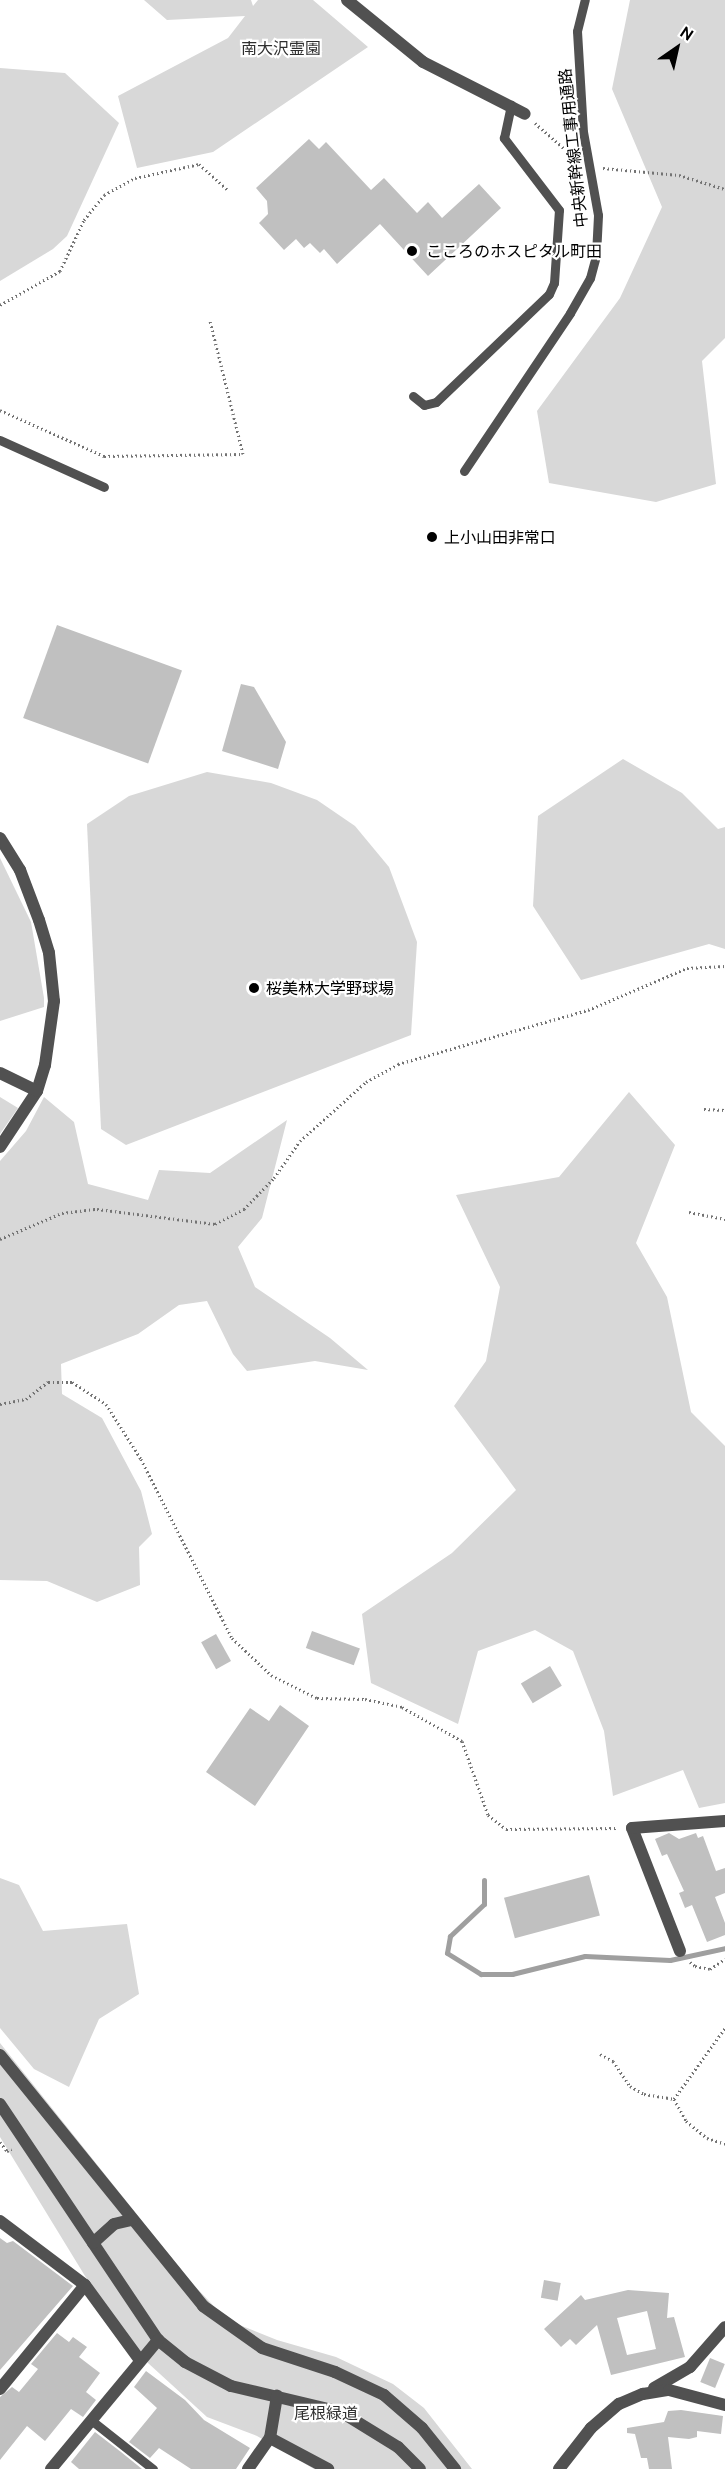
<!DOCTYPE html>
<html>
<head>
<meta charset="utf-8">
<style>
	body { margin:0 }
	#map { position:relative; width:725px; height:2469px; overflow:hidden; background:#fff; font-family:Ubuntu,"Noto Sans JP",sans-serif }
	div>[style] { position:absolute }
	.green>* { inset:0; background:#d8d8d8 }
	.stream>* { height:5px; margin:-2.5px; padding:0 2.5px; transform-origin:2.5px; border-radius:2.5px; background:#9f9f9f }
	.building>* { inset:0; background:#c0c0c0; transform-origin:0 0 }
	.path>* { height:3px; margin-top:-1.5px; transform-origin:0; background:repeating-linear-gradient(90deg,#737373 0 1.5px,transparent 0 4.5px) }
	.service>* { height:9px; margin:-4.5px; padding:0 4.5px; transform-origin:4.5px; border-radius:4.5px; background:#515151 }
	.minor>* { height:12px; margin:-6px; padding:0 6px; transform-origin:6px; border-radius:6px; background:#515151 }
	.tertiary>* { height:12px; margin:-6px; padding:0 6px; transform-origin:6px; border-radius:6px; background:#515151 }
	.dots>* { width:16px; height:16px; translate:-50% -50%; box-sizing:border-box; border:3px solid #fff; border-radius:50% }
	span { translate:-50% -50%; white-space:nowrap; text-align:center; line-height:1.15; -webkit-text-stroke:4.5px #fff; paint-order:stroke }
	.park-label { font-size:16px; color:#2f2f2f }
	.street-label { font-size:16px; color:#000 }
	.poi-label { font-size:16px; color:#000 }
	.left { translate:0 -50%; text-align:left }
	.north { position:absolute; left:647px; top:18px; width:60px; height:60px; -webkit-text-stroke:4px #fff; paint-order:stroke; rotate:34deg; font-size:16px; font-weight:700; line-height:24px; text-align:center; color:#000 }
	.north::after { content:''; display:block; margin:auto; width:21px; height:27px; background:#000; clip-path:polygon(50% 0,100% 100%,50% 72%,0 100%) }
</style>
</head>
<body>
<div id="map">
	<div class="green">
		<div style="clip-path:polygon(144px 0,251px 0,253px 6px,258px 0,313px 0,368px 47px,213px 152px,137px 168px,118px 96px,228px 38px,245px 16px,167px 20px)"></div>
		<div style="clip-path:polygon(630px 0,725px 0,725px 338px,702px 361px,716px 484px,656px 502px,549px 483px,537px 411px,620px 298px,662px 207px,612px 89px)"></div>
		<div style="clip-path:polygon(0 68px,65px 73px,119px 123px,67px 236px,53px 249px,0 281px)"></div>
		<div style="clip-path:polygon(623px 759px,682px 793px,718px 829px,725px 827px,725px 949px,709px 944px,581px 980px,533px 906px,538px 816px)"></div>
		<div style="clip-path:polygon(207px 772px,271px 783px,317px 800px,355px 826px,389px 867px,417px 942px,411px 1035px,126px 1145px,101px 1129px,87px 824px,129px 796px)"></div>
		<div style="clip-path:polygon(0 858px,31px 922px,44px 998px,44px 1007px,0 1021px)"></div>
		<div style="clip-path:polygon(629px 1092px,675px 1145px,636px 1243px,667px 1297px,691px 1412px,725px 1446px,725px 1803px,699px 1808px,683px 1770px,613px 1796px,604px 1731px,573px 1651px,535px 1630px,478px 1651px,458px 1724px,371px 1683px,362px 1614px,452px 1553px,516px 1490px,454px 1406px,486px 1361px,500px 1287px,456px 1195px,559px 1177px)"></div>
		<div style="clip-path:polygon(0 1097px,18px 1108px,0 1134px)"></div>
		<div style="clip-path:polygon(44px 1097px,74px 1122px,88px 1184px,148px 1200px,159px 1170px,210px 1173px,287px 1120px,262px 1218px,238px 1247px,255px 1287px,330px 1338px,368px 1370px,315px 1361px,247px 1371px,233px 1354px,207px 1301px,179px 1305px,138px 1334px,61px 1364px,62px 1394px,102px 1418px,141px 1491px,152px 1534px,139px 1547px,140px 1585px,97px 1602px,47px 1581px,0 1580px,0 1161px,26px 1131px)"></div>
		<div style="clip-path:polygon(0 1878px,19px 1885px,43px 1931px,127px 1924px,139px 1994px,99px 2019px,69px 2087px,34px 2069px,0 2028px)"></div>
		<div style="clip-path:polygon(0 2043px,190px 2281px,227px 2320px,277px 2340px,336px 2357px,393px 2384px,424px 2408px,472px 2469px,314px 2469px,257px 2436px,207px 2417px,148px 2363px,85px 2276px,0 2137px)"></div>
	</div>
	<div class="stream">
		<div style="left:484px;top:1880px;width:24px;rotate:90deg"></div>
		<div style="left:484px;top:1904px;width:47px;rotate:136.7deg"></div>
		<div style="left:450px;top:1936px;width:17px;rotate:100deg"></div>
		<div style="left:447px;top:1953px;width:40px;rotate:32deg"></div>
		<div style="left:481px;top:1974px;width:31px"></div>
		<div style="left:512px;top:1974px;width:75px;rotate:-13.9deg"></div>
		<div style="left:585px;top:1956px;width:85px;rotate:2.7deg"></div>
		<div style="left:670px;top:1960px;width:56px;rotate:-12.3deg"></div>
	</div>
	<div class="building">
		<div style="clip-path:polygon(309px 139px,319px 149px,326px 142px,371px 190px,384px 178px,417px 213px,428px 202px,442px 218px,479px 184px,501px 208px,428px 276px,380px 224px,337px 264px,324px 249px,320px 253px,310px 243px,304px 248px,296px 239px,284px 250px,259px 223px,268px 214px,267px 201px,256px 188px)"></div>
		<div style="left:57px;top:625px;width:133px;height:99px;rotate:20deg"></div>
		<div style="clip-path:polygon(241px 684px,254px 687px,286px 742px,278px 769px,222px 751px)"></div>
		<div style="left:312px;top:1631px;width:51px;height:18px;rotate:20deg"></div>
		<div style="left:216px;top:1634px;width:31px;height:17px;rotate:61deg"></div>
		<div style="left:550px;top:1666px;width:23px;height:34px;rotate:59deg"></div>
		<div style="clip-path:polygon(280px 1705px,309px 1726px,255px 1806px,206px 1772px,250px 1708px,269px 1721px)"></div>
		<div style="clip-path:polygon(669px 1833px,679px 1839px,696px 1833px,698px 1838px,703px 1836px,716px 1871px,725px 1868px,725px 1893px,715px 1897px,725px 1923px,725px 1935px,707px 1942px,692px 1905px,685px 1908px,679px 1893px,684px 1891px,667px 1854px,662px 1856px,655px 1839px)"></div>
		<div style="left:589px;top:1875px;width:42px;height:88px;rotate:75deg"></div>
		<div style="clip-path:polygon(0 2238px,7px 2243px,13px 2241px,73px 2286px,0 2370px)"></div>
		<div style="left:544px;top:2280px;width:17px;height:18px;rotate:10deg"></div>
		<div style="clip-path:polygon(evenodd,628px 2290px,669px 2293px,667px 2318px,674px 2317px,685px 2357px,611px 2375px,597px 2325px,576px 2345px,570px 2339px,561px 2347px,544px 2329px,581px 2295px,585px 2300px,628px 2290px,647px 2311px,656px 2349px,627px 2355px,617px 2318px,647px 2311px)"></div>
		<div style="clip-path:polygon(57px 2333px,69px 2342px,73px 2337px,87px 2347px,79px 2357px,100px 2373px,86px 2392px,96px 2400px,83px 2417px,71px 2409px,45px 2441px,27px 2426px,0 2460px,0 2397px,12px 2387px,19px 2392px,38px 2369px,31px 2364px)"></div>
		<div style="left:710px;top:2358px;width:16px;height:26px;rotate:22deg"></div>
		<div style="clip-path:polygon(146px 2371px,185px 2400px,204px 2420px,250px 2448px,236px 2469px,191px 2469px,159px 2448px,150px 2458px,129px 2442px,157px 2408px,134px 2387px)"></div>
		<div style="clip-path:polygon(681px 2410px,723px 2416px,721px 2434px,697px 2431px,697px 2437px,689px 2439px,668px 2437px,672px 2469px,649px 2469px,647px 2458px,641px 2458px,635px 2434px,627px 2433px,627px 2428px,664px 2422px,668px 2411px)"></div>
		<div style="clip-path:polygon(95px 2432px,121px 2452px,142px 2469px,79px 2469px,71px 2462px)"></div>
	</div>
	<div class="path">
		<div style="left:535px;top:123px;width:53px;rotate:41.2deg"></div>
		<div style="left:603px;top:168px;width:76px;rotate:5.3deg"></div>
		<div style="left:679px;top:175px;width:48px;rotate:16.9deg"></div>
		<div style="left:0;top:305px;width:69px;rotate:-29.5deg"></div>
		<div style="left:60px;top:271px;width:56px;rotate:-64.8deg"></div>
		<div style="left:84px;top:220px;width:32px;rotate:-51deg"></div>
		<div style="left:104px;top:195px;width:35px;rotate:-29deg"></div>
		<div style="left:135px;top:178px;width:66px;rotate:-12.3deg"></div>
		<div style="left:199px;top:164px;width:39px;rotate:42deg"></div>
		<div style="left:0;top:410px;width:114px;rotate:23.9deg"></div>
		<div style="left:104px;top:456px;width:139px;rotate:-0.8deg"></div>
		<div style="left:243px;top:454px;width:137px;rotate:-103.9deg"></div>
		<div style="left:704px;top:1109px;width:21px;rotate:3deg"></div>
		<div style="left:689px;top:1212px;width:37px;rotate:11deg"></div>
		<div style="left:0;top:1239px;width:67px;rotate:-22.8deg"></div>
		<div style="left:62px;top:1213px;width:35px;rotate:-7deg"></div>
		<div style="left:97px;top:1209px;width:119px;rotate:7.2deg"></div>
		<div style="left:215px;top:1224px;width:33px;rotate:-27deg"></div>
		<div style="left:244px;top:1209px;width:43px;rotate:-45.9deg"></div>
		<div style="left:274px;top:1178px;width:45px;rotate:-54.9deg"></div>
		<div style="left:300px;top:1141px;width:89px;rotate:-41.8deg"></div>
		<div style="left:366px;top:1082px;width:37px;rotate:-29deg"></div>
		<div style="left:398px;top:1064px;width:198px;rotate:-15.9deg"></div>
		<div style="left:588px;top:1010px;width:108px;rotate:-23deg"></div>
		<div style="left:687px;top:968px;width:38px;rotate:-3deg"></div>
		<div style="left:0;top:1404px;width:26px;rotate:-11deg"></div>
		<div style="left:26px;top:1399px;width:28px;rotate:-38deg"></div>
		<div style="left:48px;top:1382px;width:24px"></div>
		<div style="left:72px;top:1382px;width:40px;rotate:32.9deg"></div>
		<div style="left:106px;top:1404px;width:65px;rotate:57.5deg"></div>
		<div style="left:141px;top:1459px;width:201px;rotate:63.1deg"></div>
		<div style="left:232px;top:1638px;width:54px;rotate:43.5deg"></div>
		<div style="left:271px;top:1675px;width:51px;rotate:26.6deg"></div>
		<div style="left:317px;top:1698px;width:48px;rotate:1.2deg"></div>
		<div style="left:365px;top:1699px;width:38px;rotate:12deg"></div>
		<div style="left:402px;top:1707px;width:69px;rotate:29.5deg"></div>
		<div style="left:462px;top:1741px;width:78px;rotate:70.6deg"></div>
		<div style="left:488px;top:1815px;width:23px;rotate:38deg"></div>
		<div style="left:506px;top:1829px;width:112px;rotate:-0.5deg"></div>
		<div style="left:690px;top:1962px;width:6px;rotate:39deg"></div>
		<div style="left:695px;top:1966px;width:15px;rotate:11deg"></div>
		<div style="left:710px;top:1969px;width:18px;rotate:-34deg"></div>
		<div style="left:600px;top:2054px;width:15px;rotate:28deg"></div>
		<div style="left:613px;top:2061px;width:30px;rotate:56deg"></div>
		<div style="left:630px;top:2086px;width:16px;rotate:30deg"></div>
		<div style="left:644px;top:2094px;width:30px;rotate:9deg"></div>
		<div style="left:674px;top:2099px;width:25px;rotate:61deg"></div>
		<div style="left:686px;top:2121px;width:27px;rotate:39deg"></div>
		<div style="left:707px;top:2138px;width:19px;rotate:18deg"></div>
		<div style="left:674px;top:2099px;width:87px;rotate:-54.3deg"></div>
		<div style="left:0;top:2142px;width:11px;rotate:52deg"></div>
		<div style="left:7px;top:2151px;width:5px;rotate:-22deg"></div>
	</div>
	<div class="service">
		<div style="left:413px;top:396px;width:14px;rotate:39deg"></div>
		<div style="left:424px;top:405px;width:12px;rotate:-14deg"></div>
		<div style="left:436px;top:402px;width:156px;rotate:-43.7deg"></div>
		<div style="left:549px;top:294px;width:12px;rotate:-66deg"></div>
		<div style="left:554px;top:283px;width:73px;rotate:-86.1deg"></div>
		<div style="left:559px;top:210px;width:91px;rotate:-127.4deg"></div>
		<div style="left:504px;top:138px;width:34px;rotate:-78deg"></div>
		<div style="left:0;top:440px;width:114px;rotate:24.3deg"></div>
		<div style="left:464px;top:471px;width:190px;rotate:-56.1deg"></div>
		<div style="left:570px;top:313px;width:40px;rotate:-60.3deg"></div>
		<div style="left:590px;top:278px;width:24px;rotate:-75deg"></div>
		<div style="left:596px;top:255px;width:40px;rotate:-87.1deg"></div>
		<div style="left:598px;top:215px;width:84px;rotate:-100.2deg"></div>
		<div style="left:583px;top:132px;width:101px;rotate:-93.4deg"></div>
		<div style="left:577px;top:31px;width:32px;rotate:-76deg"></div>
		<div style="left:91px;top:2420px;width:79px;rotate:38.3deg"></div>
	</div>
	<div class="minor">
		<div style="left:347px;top:0;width:98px;rotate:39.2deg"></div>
		<div style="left:423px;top:62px;width:114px;rotate:27deg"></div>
		<div style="left:680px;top:1951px;width:132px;rotate:-111.3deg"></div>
		<div style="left:632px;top:1828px;width:93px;rotate:-4.3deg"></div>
		<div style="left:0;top:2055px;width:323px;rotate:51deg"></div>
		<div style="left:203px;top:2306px;width:72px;rotate:35.4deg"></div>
		<div style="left:262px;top:2348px;width:77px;rotate:18.2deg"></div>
		<div style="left:335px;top:2372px;width:54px;rotate:25.1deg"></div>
		<div style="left:384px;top:2395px;width:50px;rotate:41deg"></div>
		<div style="left:422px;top:2428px;width:53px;rotate:51.2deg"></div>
		<div style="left:0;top:2104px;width:284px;rotate:56.2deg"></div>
		<div style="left:158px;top:2340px;width:35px;rotate:39deg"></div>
		<div style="left:185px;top:2362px;width:52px;rotate:27.6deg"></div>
		<div style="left:231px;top:2386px;width:113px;rotate:13.3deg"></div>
		<div style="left:341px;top:2412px;width:67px;rotate:31.6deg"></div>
		<div style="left:398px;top:2447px;width:31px;rotate:45deg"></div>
		<div style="left:0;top:2221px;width:106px;rotate:37deg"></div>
		<div style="left:85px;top:2285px;width:92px;rotate:53.9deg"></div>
		<div style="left:93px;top:2243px;width:28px;rotate:-42deg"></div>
		<div style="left:114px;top:2224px;width:18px;rotate:-13deg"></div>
		<div style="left:654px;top:2388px;width:42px;rotate:-30.3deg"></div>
		<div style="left:690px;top:2367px;width:53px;rotate:-48.8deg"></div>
		<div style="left:0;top:2389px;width:134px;rotate:-50.7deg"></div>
		<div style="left:270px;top:2438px;width:66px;rotate:28.1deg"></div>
		<div style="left:51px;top:2469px;width:168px;rotate:-50.3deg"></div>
		<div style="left:248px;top:2469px;width:38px;rotate:-55deg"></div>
		<div style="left:270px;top:2438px;width:43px;rotate:-80.5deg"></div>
		<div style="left:559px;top:2469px;width:52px;rotate:-52deg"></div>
		<div style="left:591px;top:2428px;width:37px;rotate:-41deg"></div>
		<div style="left:619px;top:2404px;width:26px;rotate:-23deg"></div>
		<div style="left:643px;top:2394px;width:26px;rotate:-9deg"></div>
		<div style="left:669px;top:2390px;width:58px;rotate:15deg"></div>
	</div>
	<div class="tertiary">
		<div style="left:0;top:838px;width:38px;rotate:58deg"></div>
		<div style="left:20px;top:870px;width:53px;rotate:69.2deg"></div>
		<div style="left:39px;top:920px;width:34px;rotate:73deg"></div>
		<div style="left:49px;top:953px;width:48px;rotate:84.1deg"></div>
		<div style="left:54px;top:1001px;width:65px;rotate:98deg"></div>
		<div style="left:45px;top:1065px;width:27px;rotate:107deg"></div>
		<div style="left:37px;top:1091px;width:67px;rotate:123.5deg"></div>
		<div style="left:0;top:1073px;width:41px;rotate:25.9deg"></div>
	</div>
	<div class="dots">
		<div style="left:412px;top:251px;background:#000"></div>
		<div style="left:432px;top:537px;background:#000"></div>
		<div style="left:254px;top:988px;background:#000"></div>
	</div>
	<div class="park-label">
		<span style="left:281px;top:48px">南大沢霊園</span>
		<span style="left:326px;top:2413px">尾根緑道</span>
	</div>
	<div class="street-label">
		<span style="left:573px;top:148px;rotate:-96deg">中央新幹線工事用通路</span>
	</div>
	<div class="poi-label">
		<span class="left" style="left:426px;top:251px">こころのホスピタル町田</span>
		<span class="left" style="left:444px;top:537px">上小山田非常口</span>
		<span class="left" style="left:266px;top:988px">桜美林大学野球場</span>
	</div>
	<div class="north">N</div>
</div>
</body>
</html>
